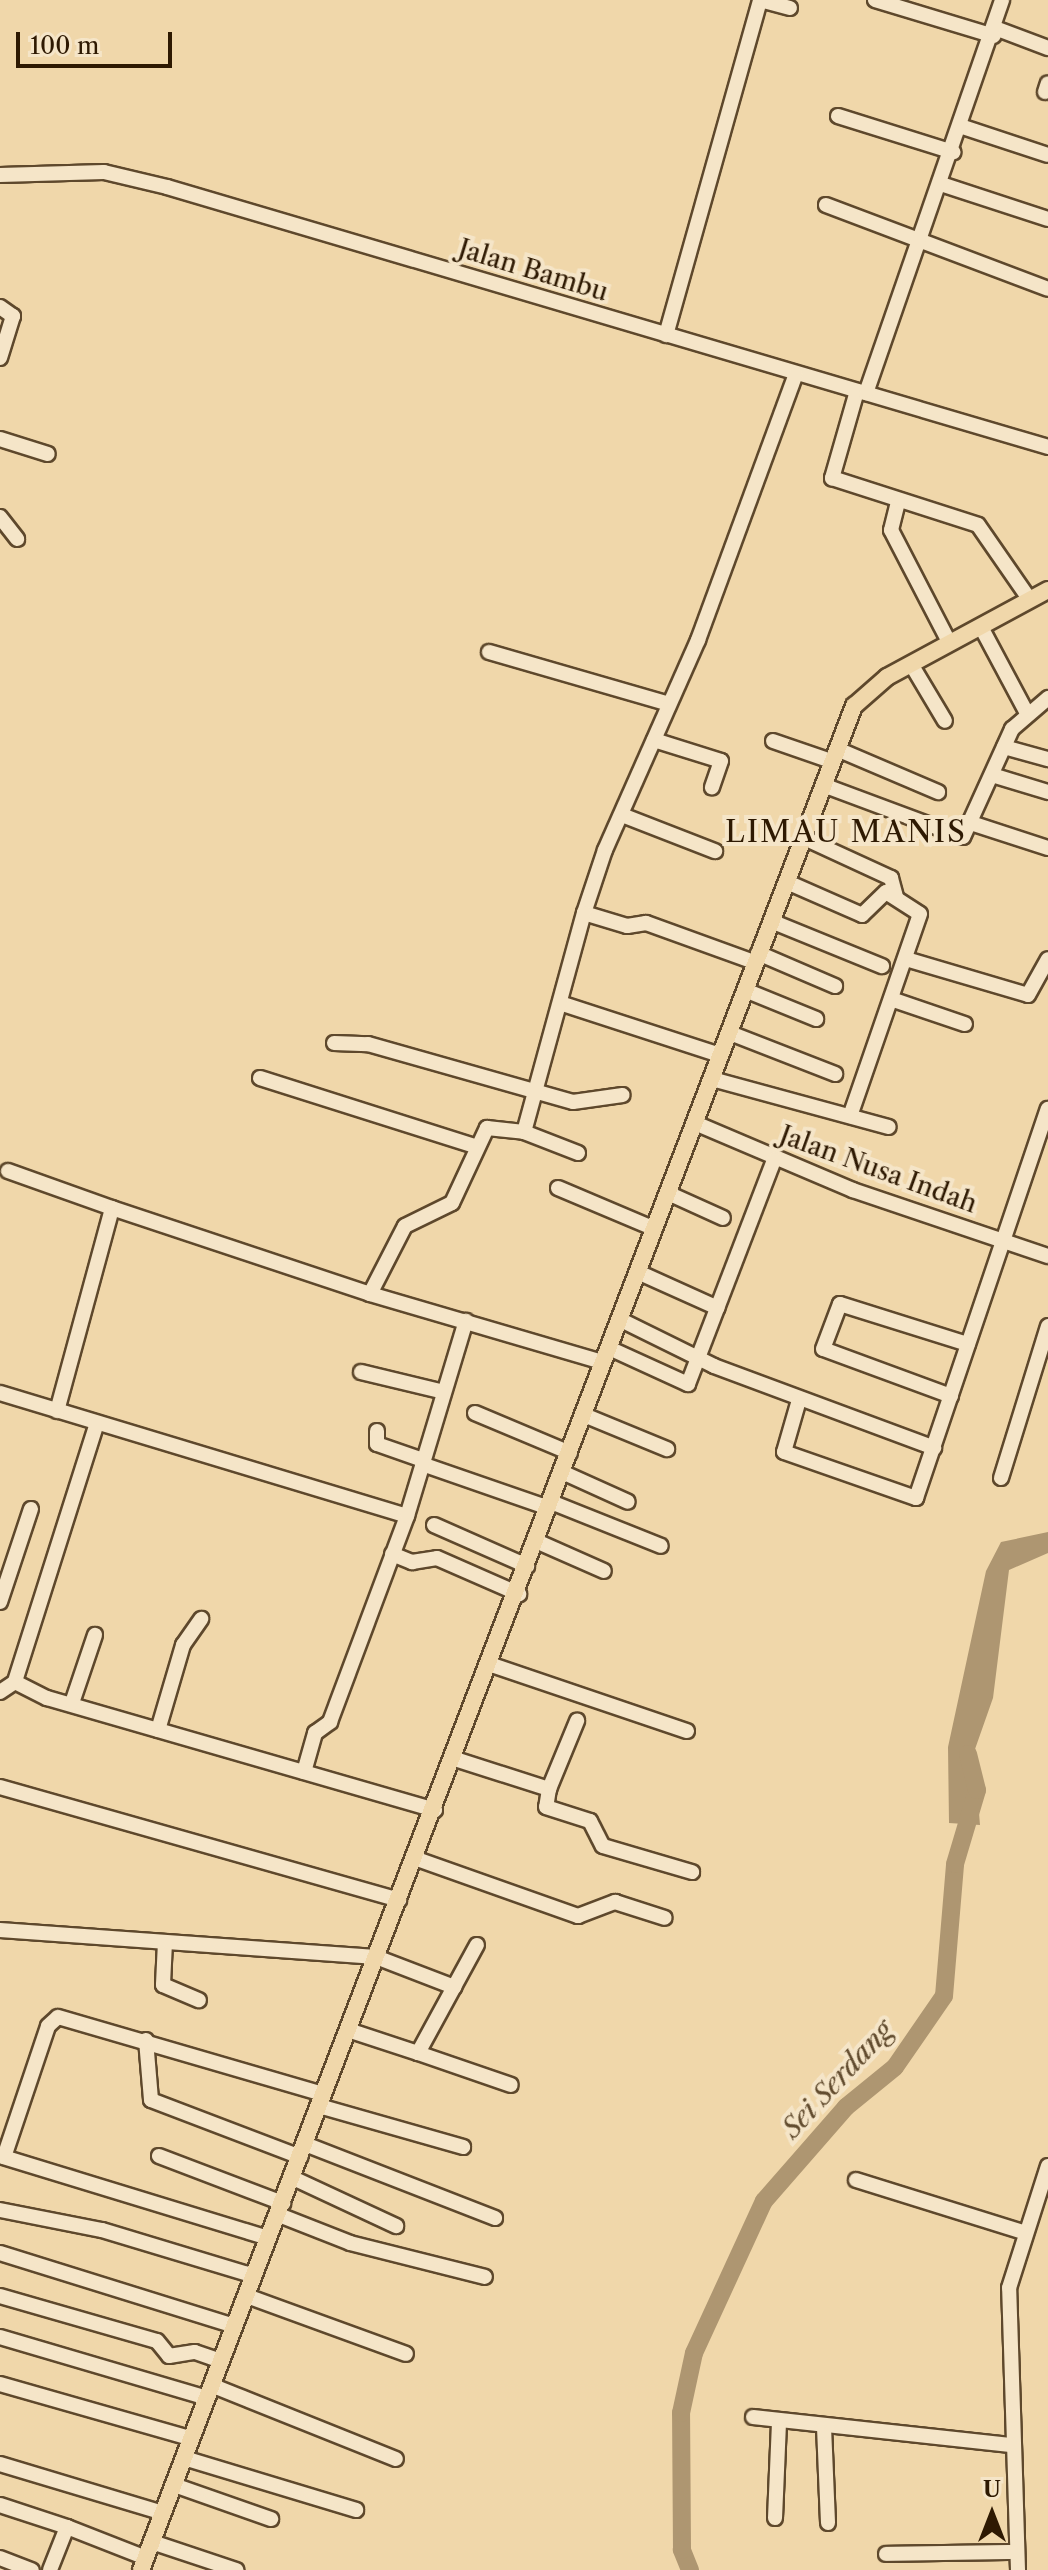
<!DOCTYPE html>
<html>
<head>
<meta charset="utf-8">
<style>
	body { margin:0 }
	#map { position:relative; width:1048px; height:2570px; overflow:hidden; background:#f0d7aa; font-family:"Libre Caslon Text",serif }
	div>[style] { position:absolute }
	.water>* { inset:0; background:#ae9671 }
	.river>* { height:18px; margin:-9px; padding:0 9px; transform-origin:9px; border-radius:9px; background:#ae9671 }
	.roads { filter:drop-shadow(2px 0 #5e482c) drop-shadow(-2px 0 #5e482c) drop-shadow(0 2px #5e482c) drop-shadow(0 -2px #5e482c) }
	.minor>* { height:14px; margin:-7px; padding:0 7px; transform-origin:7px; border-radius:7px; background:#f5e5c8 }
	.major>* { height:16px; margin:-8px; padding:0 8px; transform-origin:8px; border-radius:8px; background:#f0d7aa }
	span { translate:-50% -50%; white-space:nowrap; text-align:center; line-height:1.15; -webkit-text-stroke:8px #f5e5c8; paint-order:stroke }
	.street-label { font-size:26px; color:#2e1902 }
	.water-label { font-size:28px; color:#614b2e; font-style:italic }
	.quarter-label { font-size:30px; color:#2e1902; letter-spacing:2px }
	.north { position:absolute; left:952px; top:2474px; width:80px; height:80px; -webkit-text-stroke:6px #f5e5c8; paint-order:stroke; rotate:0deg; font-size:22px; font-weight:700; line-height:32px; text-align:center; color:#2e1902 }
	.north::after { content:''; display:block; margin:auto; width:28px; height:36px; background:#2e1902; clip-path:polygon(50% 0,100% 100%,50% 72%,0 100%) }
	.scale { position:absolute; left:16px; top:32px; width:156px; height:36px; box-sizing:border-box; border:4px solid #2e1902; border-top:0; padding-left:10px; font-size:24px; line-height:28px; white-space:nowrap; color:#2e1902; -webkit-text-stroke:6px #f5e5c8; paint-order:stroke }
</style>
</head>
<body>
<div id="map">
	<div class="water">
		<div style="clip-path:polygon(1048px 1532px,1048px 1553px,1009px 1570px,993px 1698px,974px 1752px,980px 1825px,949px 1823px,948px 1747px,986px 1571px,1001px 1542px)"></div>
	</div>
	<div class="river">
		<div style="left:690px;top:2570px;width:22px;rotate:-112deg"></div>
		<div style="left:682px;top:2550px;width:137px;rotate:-90.4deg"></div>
		<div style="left:681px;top:2413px;width:61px;rotate:-77.8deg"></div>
		<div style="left:694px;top:2353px;width:167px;rotate:-65.3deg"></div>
		<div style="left:764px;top:2201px;width:125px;rotate:-48.9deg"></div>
		<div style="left:846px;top:2107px;width:63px;rotate:-39.2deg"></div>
		<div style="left:895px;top:2067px;width:86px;rotate:-55.4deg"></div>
		<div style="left:944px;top:1996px;width:132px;rotate:-85.2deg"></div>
		<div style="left:955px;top:1864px;width:77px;rotate:-73.4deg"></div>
		<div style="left:977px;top:1790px;width:37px;rotate:-104deg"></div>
	</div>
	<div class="roads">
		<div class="minor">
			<div style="left:760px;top:0;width:31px;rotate:15deg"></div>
			<div style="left:875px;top:0;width:124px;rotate:16.8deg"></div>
			<div style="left:995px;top:28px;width:57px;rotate:20.7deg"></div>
			<div style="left:1045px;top:92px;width:9px;rotate:-72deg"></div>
			<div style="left:838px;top:116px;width:121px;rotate:17.4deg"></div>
			<div style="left:963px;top:127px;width:89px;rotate:18.2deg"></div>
			<div style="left:0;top:175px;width:104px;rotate:-1.7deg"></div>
			<div style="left:104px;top:172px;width:65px;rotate:13.4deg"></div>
			<div style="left:167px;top:187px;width:919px;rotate:16.44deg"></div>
			<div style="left:944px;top:185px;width:109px;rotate:18.1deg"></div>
			<div style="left:826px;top:205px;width:237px;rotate:20.7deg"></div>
			<div style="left:0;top:307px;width:16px;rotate:35deg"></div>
			<div style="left:13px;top:316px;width:44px;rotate:107.2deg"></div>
			<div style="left:666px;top:335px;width:348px;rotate:-74.3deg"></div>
			<div style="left:857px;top:391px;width:91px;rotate:106deg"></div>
			<div style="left:832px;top:478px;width:153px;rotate:17.8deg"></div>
			<div style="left:978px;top:525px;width:91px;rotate:55.3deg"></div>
			<div style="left:866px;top:393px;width:416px;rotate:-70.9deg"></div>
			<div style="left:0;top:439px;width:50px;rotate:17.4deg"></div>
			<div style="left:898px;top:502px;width:29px;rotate:104deg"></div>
			<div style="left:891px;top:530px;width:126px;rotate:62.6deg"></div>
			<div style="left:0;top:517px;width:28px;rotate:52deg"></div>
			<div style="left:981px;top:627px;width:98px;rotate:61.9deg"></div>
			<div style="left:489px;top:652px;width:187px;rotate:16.1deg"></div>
			<div style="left:911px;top:664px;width:66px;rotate:59.2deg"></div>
			<div style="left:654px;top:740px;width:70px;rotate:17.4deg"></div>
			<div style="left:721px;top:761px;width:28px;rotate:109deg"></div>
			<div style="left:773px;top:741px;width:61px;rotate:19deg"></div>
			<div style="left:1004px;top:747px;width:46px;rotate:15.3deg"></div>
			<div style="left:837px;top:749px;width:110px;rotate:23.1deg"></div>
			<div style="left:992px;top:775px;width:59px;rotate:16.9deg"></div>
			<div style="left:823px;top:785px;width:149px;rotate:20.4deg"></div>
			<div style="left:963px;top:837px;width:119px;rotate:-65.6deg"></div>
			<div style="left:1012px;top:729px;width:48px;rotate:-40.7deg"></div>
			<div style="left:622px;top:815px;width:100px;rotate:21.2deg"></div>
			<div style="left:974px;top:824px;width:78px;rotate:18deg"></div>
			<div style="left:804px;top:838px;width:96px;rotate:24.7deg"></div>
			<div style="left:891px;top:878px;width:20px;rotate:75deg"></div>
			<div style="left:787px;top:882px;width:82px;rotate:23.7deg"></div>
			<div style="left:862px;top:915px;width:33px;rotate:-44deg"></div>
			<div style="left:886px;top:892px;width:40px;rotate:32.9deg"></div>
			<div style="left:920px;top:914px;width:214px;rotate:109.1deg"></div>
			<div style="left:771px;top:921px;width:120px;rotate:22.1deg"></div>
			<div style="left:758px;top:953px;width:84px;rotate:23.2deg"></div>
			<div style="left:906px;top:959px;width:127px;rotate:16.4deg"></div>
			<div style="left:1028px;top:995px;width:41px;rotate:-60.9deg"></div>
			<div style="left:754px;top:962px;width:115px;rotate:-160.1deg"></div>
			<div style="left:646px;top:923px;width:19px;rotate:171deg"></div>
			<div style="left:627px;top:926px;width:45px;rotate:-163.2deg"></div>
			<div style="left:584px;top:913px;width:66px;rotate:-71.6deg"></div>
			<div style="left:605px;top:850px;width:230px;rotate:-66.1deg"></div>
			<div style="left:698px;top:640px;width:283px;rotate:-69.8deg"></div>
			<div style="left:745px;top:990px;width:77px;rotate:22.2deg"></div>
			<div style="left:891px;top:999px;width:78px;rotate:18.7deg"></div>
			<div style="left:563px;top:1004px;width:165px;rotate:18deg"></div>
			<div style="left:730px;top:1033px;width:113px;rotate:21.3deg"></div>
			<div style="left:334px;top:1043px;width:34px;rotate:2deg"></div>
			<div style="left:368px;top:1044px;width:213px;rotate:15.8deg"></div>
			<div style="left:573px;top:1102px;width:50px;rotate:-8deg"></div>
			<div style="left:260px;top:1078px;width:228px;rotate:17.6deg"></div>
			<div style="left:712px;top:1079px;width:183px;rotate:15.2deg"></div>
			<div style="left:695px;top:1123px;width:172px;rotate:23deg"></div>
			<div style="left:853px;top:1190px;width:206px;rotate:18.7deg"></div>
			<div style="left:578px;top:1153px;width:58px;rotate:-158.7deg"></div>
			<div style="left:524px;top:1132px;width:227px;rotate:-74.7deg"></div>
			<div style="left:8px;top:1171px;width:110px;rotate:19.6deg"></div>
			<div style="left:558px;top:1188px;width:105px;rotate:22.9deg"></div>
			<div style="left:670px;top:1194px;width:58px;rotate:24.4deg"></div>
			<div style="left:640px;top:1273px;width:85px;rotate:24.2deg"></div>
			<div style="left:370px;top:1294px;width:76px;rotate:-62.8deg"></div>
			<div style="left:405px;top:1226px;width:52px;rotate:-26.1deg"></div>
			<div style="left:452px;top:1203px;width:83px;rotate:-65deg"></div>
			<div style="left:487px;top:1128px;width:37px;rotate:6deg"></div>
			<div style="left:621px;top:1320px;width:104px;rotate:26.3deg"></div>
			<div style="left:714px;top:1366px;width:235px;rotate:20.4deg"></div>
			<div style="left:609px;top:1348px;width:87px;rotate:24.5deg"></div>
			<div style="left:688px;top:1384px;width:240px;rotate:-69deg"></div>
			<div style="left:361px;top:1372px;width:85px;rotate:13.5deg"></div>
			<div style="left:0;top:1393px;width:425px;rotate:16.8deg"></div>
			<div style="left:951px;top:1396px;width:136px;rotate:-159.8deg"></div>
			<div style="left:823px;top:1349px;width:48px;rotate:-69.3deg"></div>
			<div style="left:840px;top:1304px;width:134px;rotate:17.4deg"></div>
			<div style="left:799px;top:1400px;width:54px;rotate:106.1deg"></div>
			<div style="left:784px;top:1452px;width:140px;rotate:19.2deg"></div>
			<div style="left:916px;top:1498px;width:411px;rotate:-71.3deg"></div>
			<div style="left:57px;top:1411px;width:210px;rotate:-74.8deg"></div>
			<div style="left:112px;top:1208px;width:272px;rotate:18.4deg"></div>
			<div style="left:370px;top:1294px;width:243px;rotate:16.3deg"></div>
			<div style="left:475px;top:1413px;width:103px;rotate:22.8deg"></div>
			<div style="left:584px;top:1415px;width:90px;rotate:22.3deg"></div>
			<div style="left:96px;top:1426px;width:269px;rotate:107.6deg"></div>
			<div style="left:15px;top:1682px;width:36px;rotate:27deg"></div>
			<div style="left:47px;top:1698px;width:404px;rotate:16.1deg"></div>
			<div style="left:377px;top:1431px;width:13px;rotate:90deg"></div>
			<div style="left:377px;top:1444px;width:49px;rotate:19.2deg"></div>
			<div style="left:422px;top:1464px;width:134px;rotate:19.1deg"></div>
			<div style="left:562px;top:1472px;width:72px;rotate:24.4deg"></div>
			<div style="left:1001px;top:1478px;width:159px;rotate:-72.8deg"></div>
			<div style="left:551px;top:1502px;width:118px;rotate:21.8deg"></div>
			<div style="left:434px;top:1525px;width:102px;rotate:23.8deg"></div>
			<div style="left:536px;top:1541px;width:74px;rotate:23.8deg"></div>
			<div style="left:392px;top:1554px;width:22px;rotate:22deg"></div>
			<div style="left:412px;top:1562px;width:25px;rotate:-9deg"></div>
			<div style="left:437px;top:1558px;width:90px;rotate:23.7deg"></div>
			<div style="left:0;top:1602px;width:98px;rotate:-71.6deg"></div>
			<div style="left:489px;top:1664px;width:209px;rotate:18.7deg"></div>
			<div style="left:0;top:1692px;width:18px;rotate:-34deg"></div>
			<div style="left:72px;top:1703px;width:72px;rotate:-71.3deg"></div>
			<div style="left:158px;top:1730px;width:89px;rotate:-73.6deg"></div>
			<div style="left:183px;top:1645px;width:32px;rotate:-55deg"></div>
			<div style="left:455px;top:1759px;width:99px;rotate:17.7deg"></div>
			<div style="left:549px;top:1789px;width:74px;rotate:-67.6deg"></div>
			<div style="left:304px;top:1772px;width:41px;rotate:-74.2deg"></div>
			<div style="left:315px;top:1733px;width:19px;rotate:-36deg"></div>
			<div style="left:330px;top:1722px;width:220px;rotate:-69.5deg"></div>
			<div style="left:407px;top:1516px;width:204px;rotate:-73.2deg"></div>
			<div style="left:0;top:1787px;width:415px;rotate:15.8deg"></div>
			<div style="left:549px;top:1789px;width:18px;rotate:99deg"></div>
			<div style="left:546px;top:1807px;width:46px;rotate:17.7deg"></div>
			<div style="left:590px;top:1821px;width:28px;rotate:63deg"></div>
			<div style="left:603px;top:1846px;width:93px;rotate:16.3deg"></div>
			<div style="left:417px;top:1859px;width:171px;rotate:19.5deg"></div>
			<div style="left:578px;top:1916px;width:40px;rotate:-21deg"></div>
			<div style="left:615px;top:1902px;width:52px;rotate:17.7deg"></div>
			<div style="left:0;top:1930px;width:377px;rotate:4.1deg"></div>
			<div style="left:376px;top:1957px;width:84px;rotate:21deg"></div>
			<div style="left:165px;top:1942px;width:43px;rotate:92.7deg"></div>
			<div style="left:163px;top:1985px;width:39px;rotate:23deg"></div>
			<div style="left:348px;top:2030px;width:74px;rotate:18.2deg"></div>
			<div style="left:418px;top:2053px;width:123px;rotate:-61.4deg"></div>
			<div style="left:146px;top:2040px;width:60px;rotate:85.2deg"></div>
			<div style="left:151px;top:2100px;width:160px;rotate:20.9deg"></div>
			<div style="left:418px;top:2053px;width:98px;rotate:19deg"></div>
			<div style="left:319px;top:2106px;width:150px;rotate:15.9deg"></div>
			<div style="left:305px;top:2144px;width:204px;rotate:21.3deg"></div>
			<div style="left:0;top:2156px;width:281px;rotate:17deg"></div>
			<div style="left:159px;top:2156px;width:133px;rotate:20.8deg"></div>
			<div style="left:4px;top:2157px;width:138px;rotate:-71.4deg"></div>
			<div style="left:48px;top:2026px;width:13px;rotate:-42deg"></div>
			<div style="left:58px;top:2017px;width:276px;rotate:16.2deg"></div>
			<div style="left:293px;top:2178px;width:114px;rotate:25deg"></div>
			<div style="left:856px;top:2180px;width:175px;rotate:17.3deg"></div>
			<div style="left:0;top:2210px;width:104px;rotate:11.1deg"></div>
			<div style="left:102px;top:2230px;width:159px;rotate:16.8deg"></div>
			<div style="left:279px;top:2215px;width:76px;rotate:21.5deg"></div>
			<div style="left:350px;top:2243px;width:139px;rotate:14.1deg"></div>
			<div style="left:0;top:2253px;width:246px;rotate:17.3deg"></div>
			<div style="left:0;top:2296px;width:163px;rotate:16deg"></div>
			<div style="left:157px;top:2341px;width:19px;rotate:51deg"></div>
			<div style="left:169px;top:2356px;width:26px;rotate:-9deg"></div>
			<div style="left:195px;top:2352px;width:28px;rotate:19deg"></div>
			<div style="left:247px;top:2296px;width:169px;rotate:20deg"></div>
			<div style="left:0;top:2337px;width:216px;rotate:16.4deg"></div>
			<div style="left:0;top:2384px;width:198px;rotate:15.9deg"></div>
			<div style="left:211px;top:2385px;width:199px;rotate:21.8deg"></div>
			<div style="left:753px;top:2417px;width:261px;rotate:6.2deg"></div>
			<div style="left:824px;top:2427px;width:96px;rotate:87.6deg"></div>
			<div style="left:184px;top:2458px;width:180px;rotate:16.8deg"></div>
			<div style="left:0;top:2464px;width:170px;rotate:16.7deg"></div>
			<div style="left:174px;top:2485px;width:103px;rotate:19.3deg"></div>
			<div style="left:0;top:2505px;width:71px;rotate:18.2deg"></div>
			<div style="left:67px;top:2527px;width:46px;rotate:111.6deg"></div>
			<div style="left:775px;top:2518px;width:97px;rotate:-87.6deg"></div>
			<div style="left:67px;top:2527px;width:85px;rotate:21.4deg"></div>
			<div style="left:152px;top:2542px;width:89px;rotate:18.4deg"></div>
			<div style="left:886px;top:2554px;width:131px;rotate:-0.9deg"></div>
			<div style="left:0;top:2558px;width:34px;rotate:21deg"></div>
			<div style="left:1018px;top:2570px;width:282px;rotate:-91.8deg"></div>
			<div style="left:1009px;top:2288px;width:128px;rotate:-72.3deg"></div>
		</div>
		<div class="major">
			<div style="left:141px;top:2570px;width:1996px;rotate:-69.07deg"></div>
			<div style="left:854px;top:706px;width:44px;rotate:-41.3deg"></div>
			<div style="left:887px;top:677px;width:183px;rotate:-28.4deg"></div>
		</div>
	</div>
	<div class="street-label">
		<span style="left:533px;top:271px;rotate:17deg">Jalan Bambu</span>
		<span style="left:878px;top:1170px;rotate:20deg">Jalan Nusa Indah</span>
	</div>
	<div class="water-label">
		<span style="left:837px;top:2079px;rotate:-47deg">Sei Serdang</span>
	</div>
	<div class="quarter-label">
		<span style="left:846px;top:832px">LIMAU MANIS</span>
	</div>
	<div class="north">U</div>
	<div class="scale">100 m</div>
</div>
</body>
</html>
